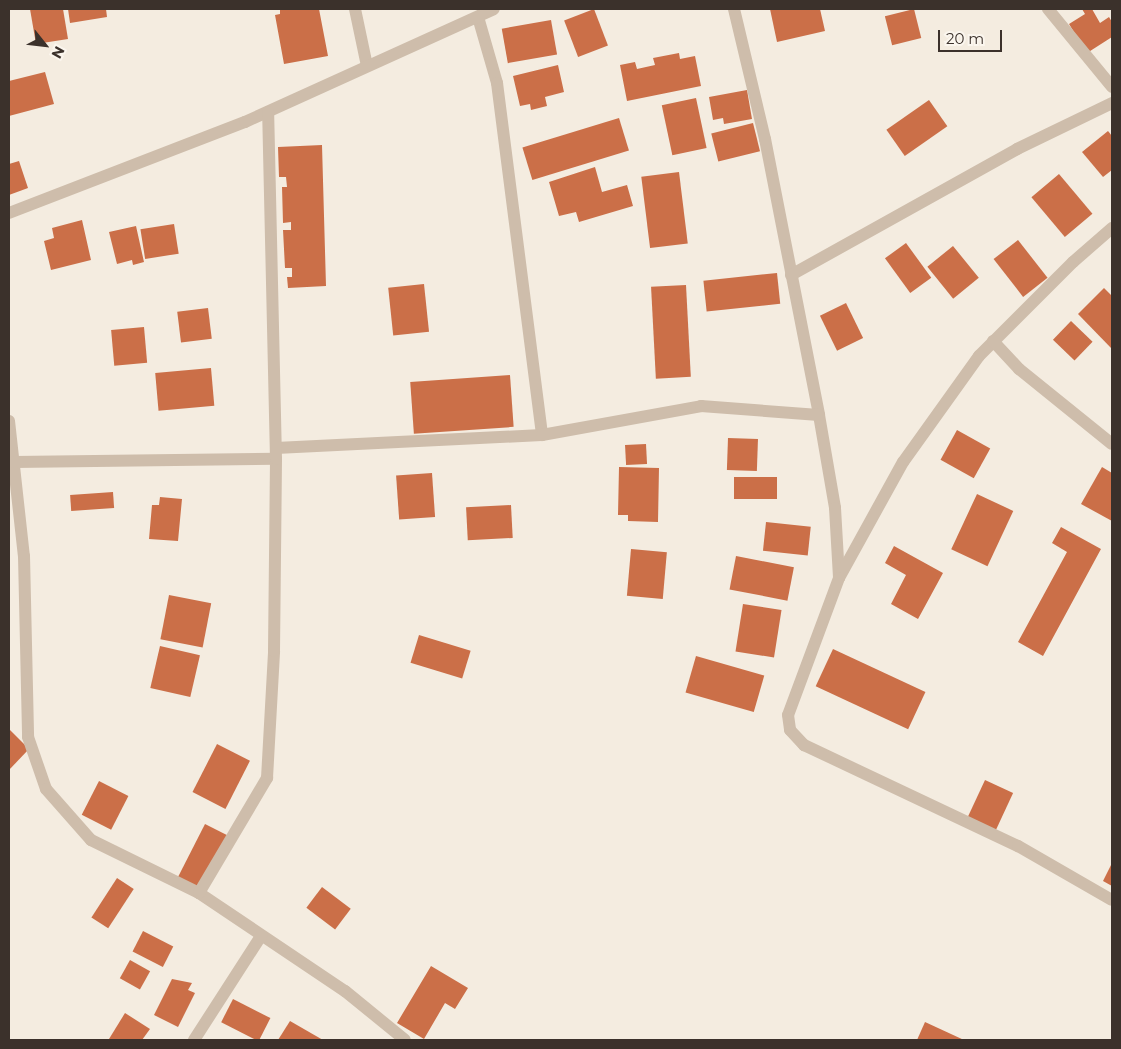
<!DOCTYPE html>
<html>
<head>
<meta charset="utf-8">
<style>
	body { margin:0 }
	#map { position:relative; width:1121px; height:1049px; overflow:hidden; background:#f4ece0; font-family:Montserrat,sans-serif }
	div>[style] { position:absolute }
	.building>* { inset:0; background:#cb6f48; transform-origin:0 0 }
	.minor>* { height:12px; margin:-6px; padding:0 6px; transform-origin:6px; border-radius:6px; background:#cebdab }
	span { translate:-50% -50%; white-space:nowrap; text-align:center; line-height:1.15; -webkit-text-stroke:4.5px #fbf6ee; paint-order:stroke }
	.frame { position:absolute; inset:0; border:10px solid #3b312b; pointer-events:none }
	.north { position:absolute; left:20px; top:20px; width:50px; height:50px; -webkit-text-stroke:4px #fbf6ee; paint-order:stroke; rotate:119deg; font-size:14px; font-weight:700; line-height:20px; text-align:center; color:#3b312b }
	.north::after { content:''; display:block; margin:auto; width:18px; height:22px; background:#3b312b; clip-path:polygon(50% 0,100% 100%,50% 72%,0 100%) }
	.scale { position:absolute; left:938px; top:30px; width:64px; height:22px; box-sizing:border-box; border:2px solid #3b312b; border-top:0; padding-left:6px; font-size:15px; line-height:18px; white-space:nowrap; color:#3b312b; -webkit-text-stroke:4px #fbf6ee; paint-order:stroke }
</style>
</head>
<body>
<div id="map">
	<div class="building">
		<div style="clip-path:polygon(30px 9px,63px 9px,68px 39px,36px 44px)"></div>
		<div style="clip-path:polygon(68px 9px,106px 9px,107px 17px,70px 23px)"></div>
		<div style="clip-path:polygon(280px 9px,319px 9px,328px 56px,284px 64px,275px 15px,280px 14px)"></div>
		<div style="left:594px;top:9px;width:39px;height:32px;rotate:69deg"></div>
		<div style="clip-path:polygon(770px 9px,820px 9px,825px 31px,777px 42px)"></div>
		<div style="left:914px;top:9px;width:30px;height:30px;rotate:76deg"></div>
		<div style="clip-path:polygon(1082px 9px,1092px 9px,1100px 23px,1109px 17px,1112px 22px,1112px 37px,1087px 53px,1069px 24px,1085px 14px)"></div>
		<div style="left:551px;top:20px;width:35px;height:50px;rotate:80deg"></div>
		<div style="clip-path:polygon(679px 53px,680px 59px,695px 56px,701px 86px,627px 101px,620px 65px,635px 62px,637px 69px,655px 65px,653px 58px)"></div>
		<div style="clip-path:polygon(558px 65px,564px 92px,545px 97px,547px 106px,531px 110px,530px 104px,520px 106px,513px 76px)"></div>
		<div style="clip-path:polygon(45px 72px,54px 104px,9px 116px,9px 81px)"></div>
		<div style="clip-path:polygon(747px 90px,752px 119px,724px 124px,723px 118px,713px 120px,709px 97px)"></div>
		<div style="left:696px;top:98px;width:51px;height:35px;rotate:78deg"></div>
		<div style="left:929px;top:100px;width:32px;height:52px;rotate:55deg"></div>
		<div style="left:619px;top:118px;width:34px;height:101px;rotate:73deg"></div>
		<div style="left:753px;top:123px;width:29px;height:43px;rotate:76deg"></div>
		<div style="clip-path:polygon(1108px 131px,1112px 136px,1112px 170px,1103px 177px,1082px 152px)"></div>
		<div style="clip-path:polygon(322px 145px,326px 286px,288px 288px,287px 277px,292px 277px,292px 268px,285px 268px,283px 230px,291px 230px,291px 222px,283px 223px,282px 187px,287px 187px,286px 177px,279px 177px,278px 147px)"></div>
		<div style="clip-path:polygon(19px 161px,28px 188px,9px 195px,9px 164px)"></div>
		<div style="clip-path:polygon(595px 167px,602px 192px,627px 185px,633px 206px,579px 222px,576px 212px,559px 216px,549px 182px)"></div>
		<div style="left:679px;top:172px;width:72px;height:38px;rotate:83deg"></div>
		<div style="left:1059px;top:174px;width:52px;height:36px;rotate:50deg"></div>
		<div style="clip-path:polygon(82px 220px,91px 260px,51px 270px,44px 241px,54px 238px,52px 228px)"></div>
		<div style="left:174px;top:224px;width:30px;height:34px;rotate:81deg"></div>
		<div style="clip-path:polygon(136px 226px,144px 262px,133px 265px,132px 260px,117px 264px,109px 232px)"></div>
		<div style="left:1018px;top:240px;width:48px;height:31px;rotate:52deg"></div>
		<div style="left:906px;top:243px;width:43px;height:26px;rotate:54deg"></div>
		<div style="left:953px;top:246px;width:41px;height:33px;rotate:51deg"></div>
		<div style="left:777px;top:273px;width:31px;height:74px;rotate:84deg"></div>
		<div style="left:424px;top:284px;width:48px;height:36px;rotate:84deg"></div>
		<div style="left:686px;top:285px;width:92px;height:35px;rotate:87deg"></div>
		<div style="clip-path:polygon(1104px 288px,1112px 296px,1112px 349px,1078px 314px)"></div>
		<div style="left:846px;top:303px;width:39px;height:29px;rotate:64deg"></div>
		<div style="left:208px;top:308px;width:31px;height:31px;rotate:83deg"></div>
		<div style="left:1071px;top:321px;width:30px;height:26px;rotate:44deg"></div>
		<div style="left:144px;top:327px;width:36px;height:33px;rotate:85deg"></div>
		<div style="left:211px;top:368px;width:38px;height:56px;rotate:85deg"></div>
		<div style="left:510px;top:375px;width:52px;height:100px;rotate:86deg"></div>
		<div style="left:957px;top:430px;width:38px;height:34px;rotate:29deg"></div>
		<div style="left:728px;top:438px;width:30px;height:32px;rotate:2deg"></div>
		<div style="left:646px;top:444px;width:20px;height:21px;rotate:87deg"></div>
		<div style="clip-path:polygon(619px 467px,659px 468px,658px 522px,628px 521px,628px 515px,618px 515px)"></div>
		<div style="clip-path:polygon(1102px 467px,1112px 473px,1112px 521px,1081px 504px)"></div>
		<div style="left:432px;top:473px;width:44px;height:36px;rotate:86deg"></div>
		<div style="left:734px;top:477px;width:43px;height:22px"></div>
		<div style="left:113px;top:492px;width:16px;height:43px;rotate:86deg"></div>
		<div style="left:977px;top:494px;width:40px;height:61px;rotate:25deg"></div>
		<div style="clip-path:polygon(160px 497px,182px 499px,178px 541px,149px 539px,152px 505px,159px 505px)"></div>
		<div style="left:511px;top:505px;width:33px;height:45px;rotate:87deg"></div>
		<div style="left:766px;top:522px;width:45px;height:29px;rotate:6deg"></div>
		<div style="clip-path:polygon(1061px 527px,1101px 549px,1043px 656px,1018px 642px,1067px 552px,1052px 543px)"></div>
		<div style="clip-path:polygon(894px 546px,943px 573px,918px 619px,891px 604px,906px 575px,885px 563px)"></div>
		<div style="left:631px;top:549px;width:36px;height:47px;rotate:5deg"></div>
		<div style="left:736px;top:556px;width:59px;height:34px;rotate:11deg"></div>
		<div style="left:169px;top:595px;width:43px;height:45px;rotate:11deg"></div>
		<div style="left:743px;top:604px;width:39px;height:48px;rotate:9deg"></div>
		<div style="left:419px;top:635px;width:54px;height:29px;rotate:17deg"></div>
		<div style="left:160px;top:646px;width:41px;height:43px;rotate:13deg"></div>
		<div style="left:833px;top:649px;width:102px;height:41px;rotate:25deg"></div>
		<div style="left:696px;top:656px;width:71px;height:38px;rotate:16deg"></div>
		<div style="clip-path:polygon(9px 729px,29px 749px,9px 770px)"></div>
		<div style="left:217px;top:744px;width:37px;height:54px;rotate:27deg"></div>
		<div style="left:985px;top:780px;width:31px;height:44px;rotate:25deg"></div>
		<div style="left:99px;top:781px;width:33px;height:38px;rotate:27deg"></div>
		<div style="left:205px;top:824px;width:25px;height:60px;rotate:27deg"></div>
		<div style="clip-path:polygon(1112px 863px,1112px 886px,1103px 881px)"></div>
		<div style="left:117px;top:878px;width:20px;height:47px;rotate:33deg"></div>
		<div style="left:322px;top:887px;width:36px;height:26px;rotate:37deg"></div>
		<div style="left:143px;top:931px;width:34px;height:23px;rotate:27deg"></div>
		<div style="left:130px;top:960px;width:23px;height:21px;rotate:29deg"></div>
		<div style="clip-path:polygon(431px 966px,468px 988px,455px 1009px,445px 1003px,424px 1039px,397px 1023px)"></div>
		<div style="clip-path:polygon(172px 979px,192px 983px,188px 990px,195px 993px,178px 1027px,154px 1015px)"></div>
		<div style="left:233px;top:999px;width:42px;height:26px;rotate:27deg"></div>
		<div style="clip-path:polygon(125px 1013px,150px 1029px,142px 1040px,109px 1039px)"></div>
		<div style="clip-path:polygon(290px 1021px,323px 1040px,278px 1040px)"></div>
		<div style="clip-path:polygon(925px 1022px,964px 1040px,917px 1040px)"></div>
	</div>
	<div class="minor">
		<div style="left:355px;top:9px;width:58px;rotate:78.1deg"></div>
		<div style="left:734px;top:9px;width:134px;rotate:76.6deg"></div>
		<div style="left:765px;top:139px;width:281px;rotate:78.9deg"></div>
		<div style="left:819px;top:415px;width:94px;rotate:80.2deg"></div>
		<div style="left:835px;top:508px;width:70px;rotate:86.7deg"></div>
		<div style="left:1048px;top:9px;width:101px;rotate:50.6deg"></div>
		<div style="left:478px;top:17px;width:69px;rotate:73.9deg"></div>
		<div style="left:497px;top:83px;width:355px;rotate:82.7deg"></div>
		<div style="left:9px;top:213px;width:253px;rotate:-21.1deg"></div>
		<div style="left:245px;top:122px;width:273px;rotate:-24.4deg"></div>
		<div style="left:1112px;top:228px;width:52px;rotate:138.9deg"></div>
		<div style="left:1073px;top:262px;width:133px;rotate:135deg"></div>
		<div style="left:979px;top:356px;width:130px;rotate:125.6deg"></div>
		<div style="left:903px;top:462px;width:132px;rotate:118.9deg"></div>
		<div style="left:839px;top:578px;width:146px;rotate:110.4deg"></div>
		<div style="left:788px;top:715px;width:15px;rotate:82deg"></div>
		<div style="left:790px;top:730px;width:21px;rotate:47deg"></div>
		<div style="left:804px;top:745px;width:237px;rotate:25.3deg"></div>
		<div style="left:1018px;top:846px;width:108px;rotate:29.9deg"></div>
		<div style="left:791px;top:275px;width:259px;rotate:-29.1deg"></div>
		<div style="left:1017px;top:149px;width:106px;rotate:-25.8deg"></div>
		<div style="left:993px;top:341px;width:38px;rotate:47deg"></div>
		<div style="left:1019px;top:369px;width:119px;rotate:38.9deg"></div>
		<div style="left:9px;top:421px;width:136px;rotate:83.7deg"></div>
		<div style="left:24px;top:556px;width:181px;rotate:88.7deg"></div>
		<div style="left:28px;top:737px;width:55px;rotate:70.9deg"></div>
		<div style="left:46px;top:789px;width:68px;rotate:48.6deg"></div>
		<div style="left:91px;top:840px;width:120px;rotate:26.1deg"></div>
		<div style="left:199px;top:893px;width:176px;rotate:33.9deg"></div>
		<div style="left:345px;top:991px;width:77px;rotate:39.2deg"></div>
		<div style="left:276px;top:448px;width:266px;rotate:-2.8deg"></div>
		<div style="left:542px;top:435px;width:162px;rotate:-10.3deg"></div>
		<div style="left:701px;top:406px;width:118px;rotate:4.4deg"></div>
		<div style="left:14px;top:462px;width:262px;rotate:-0.7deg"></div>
		<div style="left:199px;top:893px;width:134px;rotate:-59.4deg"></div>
		<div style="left:267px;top:778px;width:127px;rotate:-86.8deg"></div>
		<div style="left:274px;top:651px;width:192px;rotate:-89.4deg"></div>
		<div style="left:276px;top:459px;width:347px;rotate:-91.3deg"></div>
		<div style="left:194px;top:1040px;width:124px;rotate:-57.2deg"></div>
	</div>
	<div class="frame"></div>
	<div class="north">N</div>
	<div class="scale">20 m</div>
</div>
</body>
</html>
